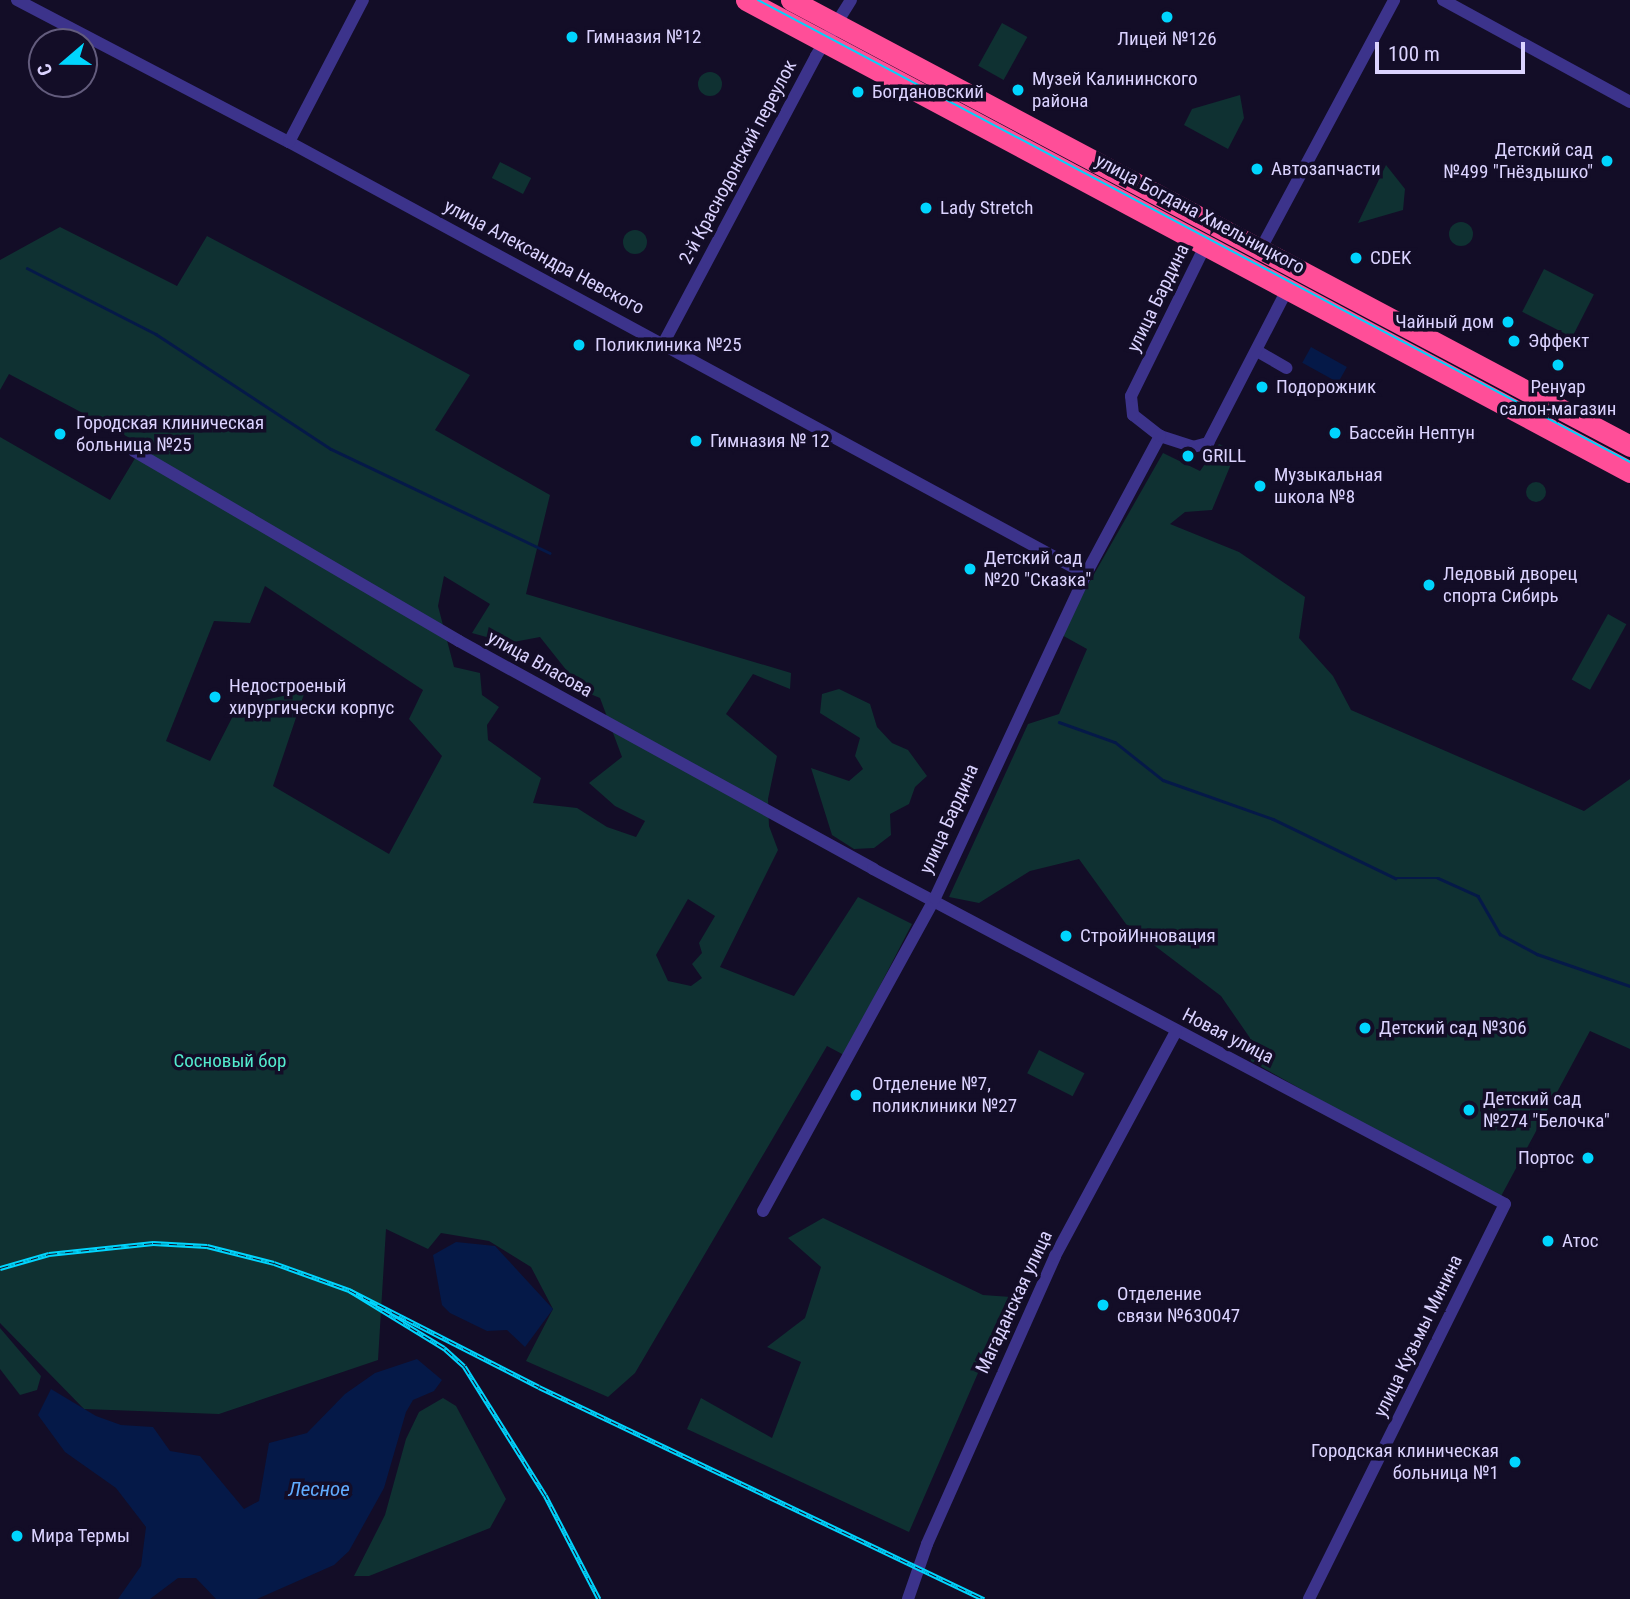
<!DOCTYPE html>
<html>
<head>
<meta charset="utf-8">
<style>
	body { margin:0 }
	#map { position:relative; width:1630px; height:1599px; overflow:hidden; background:#130d27; font-family:"Roboto Condensed",sans-serif }
	div>[style] { position:absolute }
	.green>* { inset:0; background:#0f3132; transform-origin:0 0 }
	.round { border-radius:50% }
	.water>* { inset:0; background:#051948; transform-origin:0 0 }
	.stream>* { height:2.5px; margin:-1.25px; padding:0 1.25px; transform-origin:1.25px; border-radius:1.25px; background:#051948 }
	.street>* { height:12px; margin:-6px; padding:0 6px; transform-origin:6px; border-radius:6px; background:#3c338b }
	.highway>* { height:21px; margin:-10.5px; padding:0 10.5px; transform-origin:10.5px; border-radius:10.5px; background:#ff4e98 }
	.tram>* { height:2px; margin:-1px; padding:0 1px; transform-origin:1px; border-radius:1px; background:#00d5fe }
	.rail>* { height:5px; margin-top:-2.5px; transform-origin:0; background:repeating-linear-gradient(90deg,#130d27 0 8px,#00d5fe 0 16px); box-sizing:border-box; border-block:2px solid #00d5fe }
	.dots>* { width:19px; height:19px; translate:-50% -50%; box-sizing:border-box; border:4px solid #130d27; border-radius:50% }
	span { translate:-50% -50%; white-space:nowrap; text-align:center; line-height:1.15; -webkit-text-stroke:7px #130d27; paint-order:stroke }
	.poi-label { font-size:19px; color:#dbd3ff }
	.left { translate:0 -50%; text-align:left }
	.right { translate:-100% -50%; text-align:right }
	.street-label { font-size:19px; color:#dbd3ff }
	.park-label { font-size:19px; color:#53ebce }
	.water-label { font-size:21px; color:#61acff; font-style:italic }
	.north { position:absolute; left:28px; top:28px; width:70px; height:70px; box-sizing:border-box; background:#130d27; border:2px solid #635c7d; border-radius:50%; rotate:250deg; font-size:19px; font-weight:700; line-height:28px; text-align:center; color:#dbd3ff }
	.north::after { content:''; display:block; margin:auto; width:24px; height:32px; background:#00d5fe; clip-path:polygon(50% 0,100% 100%,50% 72%,0 100%) }
	.scale { position:absolute; left:1375px; top:42px; width:150px; height:32px; box-sizing:border-box; border:4px solid #dbd3ff; border-top:0; padding-left:9px; font-size:21px; line-height:24px; white-space:nowrap; color:#dbd3ff; -webkit-text-stroke:5px #130d27; paint-order:stroke }
</style>
</head>
<body>
<div id="map">
	<div class="green">
		<div style="left:1002px;top:23px;width:29px;height:49px;rotate:29deg"></div>
		<div class="round" style="left:698px;top:72px;width:24px;height:24px"></div>
		<div style="clip-path:polygon(1240px 95px,1244px 118px,1228px 149px,1184px 125px,1192px 109px)"></div>
		<div style="left:500px;top:162px;width:35px;height:18px;rotate:27deg"></div>
		<div style="clip-path:polygon(1386px 165px,1405px 189px,1403px 210px,1358px 223px)"></div>
		<div class="round" style="left:1449px;top:222px;width:24px;height:24px"></div>
		<div style="clip-path:polygon(evenodd,60px 227px,177px 286px,207px 236px,470px 375px,435px 430px,550px 495px,526px 594px,791px 673px,790px 689px,753px 674px,726px 714px,777px 756px,768px 799px,769px 826px,778px 850px,720px 967px,794px 996px,858px 897px,912px 924px,844px 1055px,827px 1046px,635px 1373px,608px 1397px,526px 1361px,553px 1309px,531px 1267px,489px 1241px,441px 1233px,428px 1249px,386px 1229px,378px 1360px,219px 1414px,84px 1409px,0 1323px,0 437px,110px 500px,143px 445px,9px 374px,0 390px,0 260px,60px 227px,444px 576px,490px 604px,472px 633px,508px 643px,540px 637px,583px 691px,600px 698px,622px 757px,589px 783px,615px 806px,645px 821px,636px 837px,607px 827px,577px 808px,533px 803px,541px 778px,488px 740px,487px 725px,499px 707px,482px 695px,480px 673px,454px 667px,438px 606px,444px 576px,60px 227px,265px 586px,423px 690px,409px 719px,442px 756px,389px 854px,273px 786px,305px 691px,238px 706px,210px 761px,166px 741px,214px 621px,250px 623px,265px 586px,60px 227px,688px 899px,715px 916px,699px 943px,702px 953px,692px 964px,702px 978px,691px 986px,668px 981px,656px 955px,688px 899px)"></div>
		<div class="round" style="left:623px;top:230px;width:24px;height:24px"></div>
		<div style="left:1544px;top:269px;width:56px;height:48px;rotate:27deg"></div>
		<div style="clip-path:polygon(1219px 444px,1236px 452px,1212px 510px,1185px 512px,1170px 524px,1239px 552px,1305px 597px,1299px 638px,1333px 676px,1351px 710px,1584px 811px,1630px 779px,1630px 1049px,1590px 1031px,1499px 1200px,1251px 1061px,1250px 1038px,1221px 996px,1126px 924px,1079px 859px,1030px 871px,979px 903px,949px 897px,1028px 724px,1059px 714px,1087px 649px,1060px 634px,1163px 453px,1200px 471px)"></div>
		<div class="round" style="left:1526px;top:482px;width:20px;height:20px"></div>
		<div style="left:1608px;top:614px;width:21px;height:75px;rotate:29deg"></div>
		<div style="clip-path:polygon(839px 689px,870px 704px,877px 727px,892px 743px,908px 750px,927px 776px,915px 787px,909px 804px,890px 814px,891px 835px,874px 848px,854px 849px,832px 835px,811px 768px,849px 781px,863px 769px,855px 756px,860px 738px,820px 713px,822px 694px)"></div>
		<div style="left:1039px;top:1050px;width:51px;height:26px;rotate:27deg"></div>
		<div style="clip-path:polygon(823px 1218px,983px 1295px,1011px 1297px,909px 1532px,687px 1429px,701px 1398px,772px 1438px,801px 1362px,767px 1347px,805px 1318px,821px 1267px,788px 1238px)"></div>
		<div style="clip-path:polygon(0 1328px,41px 1376px,37px 1390px,20px 1395px,0 1369px)"></div>
		<div style="clip-path:polygon(443px 1398px,456px 1406px,506px 1499px,490px 1528px,369px 1576px,354px 1576px,385px 1515px,406px 1439px,419px 1412px)"></div>
	</div>
	<div class="water">
		<div style="left:1311px;top:347px;width:41px;height:18px;rotate:29deg"></div>
		<div style="clip-path:polygon(456px 1242px,495px 1246px,553px 1309px,525px 1347px,507px 1330px,487px 1331px,450px 1313px,442px 1305px,433px 1255px)"></div>
		<div style="clip-path:polygon(417px 1359px,442px 1380px,434px 1391px,413px 1400px,406px 1412px,384px 1488px,349px 1551px,334px 1565px,257px 1599px,216px 1599px,196px 1578px,178px 1578px,150px 1599px,118px 1599px,141px 1566px,146px 1527px,116px 1488px,65px 1452px,38px 1415px,51px 1389px,96px 1416px,121px 1425px,153px 1427px,170px 1451px,200px 1456px,244px 1509px,259px 1501px,269px 1443px,307px 1433px,345px 1394px,375px 1373px)"></div>
	</div>
	<div class="stream">
		<div style="left:27px;top:268px;width:145px;rotate:27.1deg"></div>
		<div style="left:156px;top:334px;width:209px;rotate:33.3deg"></div>
		<div style="left:331px;top:449px;width:242px;rotate:25.4deg"></div>
		<div style="left:1059px;top:722px;width:59px;rotate:19.7deg"></div>
		<div style="left:1115px;top:742px;width:61px;rotate:38.4deg"></div>
		<div style="left:1163px;top:780px;width:117px;rotate:19.5deg"></div>
		<div style="left:1273px;top:819px;width:136px;rotate:25.8deg"></div>
		<div style="left:1395px;top:878px;width:43px"></div>
		<div style="left:1438px;top:878px;width:44px;rotate:24.2deg"></div>
		<div style="left:1478px;top:896px;width:44px;rotate:59.9deg"></div>
		<div style="left:1500px;top:934px;width:42px;rotate:28.4deg"></div>
		<div style="left:1537px;top:954px;width:98px;rotate:19deg"></div>
	</div>
	<div class="street">
		<div style="left:17px;top:0;width:307px;rotate:27.6deg"></div>
		<div style="left:289px;top:142px;width:907px;rotate:28.46deg"></div>
		<div style="left:1443px;top:0;width:213px;rotate:28.6deg"></div>
		<div style="left:289px;top:142px;width:160px;rotate:-62.5deg"></div>
		<div style="left:1258px;top:254px;width:288px;rotate:-61.8deg"></div>
		<div style="left:663px;top:344px;width:326px;rotate:-62deg"></div>
		<div style="left:816px;top:56px;width:66px;rotate:-58deg"></div>
		<div style="left:1257px;top:351px;width:34px;rotate:30deg"></div>
		<div style="left:1160px;top:436px;width:35px;rotate:18deg"></div>
		<div style="left:1193px;top:447px;width:16px;rotate:-15deg"></div>
		<div style="left:1208px;top:443px;width:177px;rotate:-62.7deg"></div>
		<div style="left:134px;top:451px;width:376px;rotate:30.3deg"></div>
		<div style="left:459px;top:641px;width:473px;rotate:28.8deg"></div>
		<div style="left:873px;top:869px;width:715px;rotate:27.93deg"></div>
		<div style="left:1505px;top:1204px;width:441px;rotate:116.4deg"></div>
		<div style="left:763px;top:1211px;width:357px;rotate:-61.2deg"></div>
		<div style="left:935px;top:898px;width:357px;rotate:-65deg"></div>
		<div style="left:1086px;top:574px;width:157px;rotate:-61.8deg"></div>
		<div style="left:1160px;top:436px;width:34px;rotate:-142deg"></div>
		<div style="left:1133px;top:415px;width:19px;rotate:-96deg"></div>
		<div style="left:1131px;top:396px;width:169px;rotate:-63.7deg"></div>
		<div style="left:908px;top:1599px;width:58px;rotate:-70.9deg"></div>
		<div style="left:927px;top:1544px;width:315px;rotate:-66deg"></div>
		<div style="left:1055px;top:1256px;width:255px;rotate:-61.7deg"></div>
	</div>
	<div class="highway">
		<div style="left:746px;top:0;width:1002px;rotate:28.1deg"></div>
		<div style="left:791px;top:0;width:950px;rotate:27.99deg"></div>
	</div>
	<div class="tram">
		<div style="left:758px;top:0;width:987px;rotate:27.92deg"></div>
	</div>
	<div class="rail">
		<div style="left:0;top:1268px;width:51px;rotate:-15.9deg"></div>
		<div style="left:49px;top:1254px;width:105px;rotate:-6deg"></div>
		<div style="left:153px;top:1243px;width:54px;rotate:3.2deg"></div>
		<div style="left:207px;top:1246px;width:69px;rotate:14.2deg"></div>
		<div style="left:274px;top:1263px;width:80px;rotate:19.8deg"></div>
		<div style="left:599px;top:1599px;width:117px;rotate:-117.4deg"></div>
		<div style="left:545px;top:1495px;width:152px;rotate:-122.1deg"></div>
		<div style="left:464px;top:1366px;width:27px;rotate:-138deg"></div>
		<div style="left:444px;top:1348px;width:111px;rotate:-148.6deg"></div>
		<div style="left:349px;top:1290px;width:213px;rotate:27deg"></div>
		<div style="left:539px;top:1387px;width:493px;rotate:25.5deg"></div>
	</div>
	<div class="dots">
		<div style="left:1167px;top:17px;background:#00d5fe"></div>
		<div style="left:572px;top:37px;background:#00d5fe"></div>
		<div style="left:1018px;top:90px;background:#00d5fe"></div>
		<div style="left:858px;top:92px;background:#00d5fe"></div>
		<div style="left:1607px;top:161px;background:#00d5fe"></div>
		<div style="left:1257px;top:169px;background:#00d5fe"></div>
		<div style="left:926px;top:208px;background:#00d5fe"></div>
		<div style="left:1356px;top:258px;background:#00d5fe"></div>
		<div style="left:1508px;top:322px;background:#00d5fe"></div>
		<div style="left:1514px;top:341px;background:#00d5fe"></div>
		<div style="left:579px;top:345px;background:#00d5fe"></div>
		<div style="left:1558px;top:365px;background:#00d5fe"></div>
		<div style="left:1262px;top:387px;background:#00d5fe"></div>
		<div style="left:1335px;top:433px;background:#00d5fe"></div>
		<div style="left:60px;top:434px;background:#00d5fe"></div>
		<div style="left:696px;top:441px;background:#00d5fe"></div>
		<div style="left:1188px;top:456px;background:#00d5fe"></div>
		<div style="left:1260px;top:486px;background:#00d5fe"></div>
		<div style="left:970px;top:569px;background:#00d5fe"></div>
		<div style="left:1429px;top:585px;background:#00d5fe"></div>
		<div style="left:215px;top:697px;background:#00d5fe"></div>
		<div style="left:1066px;top:936px;background:#00d5fe"></div>
		<div style="left:1365px;top:1028px;background:#00d5fe"></div>
		<div style="left:856px;top:1095px;background:#00d5fe"></div>
		<div style="left:1469px;top:1110px;background:#00d5fe"></div>
		<div style="left:1588px;top:1158px;background:#00d5fe"></div>
		<div style="left:1548px;top:1241px;background:#00d5fe"></div>
		<div style="left:1103px;top:1305px;background:#00d5fe"></div>
		<div style="left:1515px;top:1462px;background:#00d5fe"></div>
		<div style="left:17px;top:1536px;background:#00d5fe"></div>
	</div>
	<div class="poi-label">
		<span class="left" style="left:586px;top:37px">Гимназия №12</span>
		<span style="left:1167px;top:39px">Лицей №126</span>
		<span class="left" style="left:1032px;top:90px">Музей Калининского<br>района</span>
		<span class="left" style="left:872px;top:92px">Богдановский</span>
		<span class="right" style="left:1593px;top:161px">Детский сад<br>№499 "Гнёздышко"</span>
		<span class="left" style="left:1271px;top:169px">Автозапчасти</span>
		<span class="left" style="left:940px;top:208px">Lady Stretch</span>
		<span class="left" style="left:1370px;top:258px">CDEK</span>
		<span class="right" style="left:1494px;top:322px">Чайный дом</span>
		<span class="left" style="left:1528px;top:341px">Эффект</span>
		<span class="left" style="left:595px;top:345px">Поликлиника №25</span>
		<span class="left" style="left:1276px;top:387px">Подорожник</span>
		<span style="left:1558px;top:398px">Ренуар<br>салон-магазин</span>
		<span class="left" style="left:76px;top:434px">Городская клиническая<br>больница №25</span>
		<span class="left" style="left:1349px;top:433px">Бассейн Нептун</span>
		<span class="left" style="left:710px;top:441px">Гимназия № 12</span>
		<span class="left" style="left:1202px;top:456px">GRILL</span>
		<span class="left" style="left:1274px;top:486px">Музыкальная<br>школа №8</span>
		<span class="left" style="left:984px;top:569px">Детский сад<br>№20 "Сказка"</span>
		<span class="left" style="left:1443px;top:585px">Ледовый дворец<br>спорта Сибирь</span>
		<span class="left" style="left:229px;top:697px">Недостроеный<br>хирургически корпус</span>
		<span class="left" style="left:1080px;top:936px">СтройИнновация</span>
		<span class="left" style="left:1379px;top:1028px">Детский сад №306</span>
		<span class="left" style="left:872px;top:1095px">Отделение №7,<br>поликлиники №27</span>
		<span class="left" style="left:1483px;top:1110px">Детский сад<br>№274 "Белочка"</span>
		<span class="right" style="left:1574px;top:1158px">Портос</span>
		<span class="left" style="left:1562px;top:1241px">Атос</span>
		<span class="left" style="left:1117px;top:1305px">Отделение<br>связи №630047</span>
		<span class="right" style="left:1499px;top:1462px">Городская клиническая<br>больница №1</span>
		<span class="left" style="left:31px;top:1536px">Мира Термы</span>
	</div>
	<div class="street-label">
		<span style="left:738px;top:162px;rotate:-62deg">2-й Краснодонский переулок</span>
		<span style="left:1200px;top:214px;rotate:28deg">улица Богдана Хмельницкого</span>
		<span style="left:544px;top:257px;rotate:28deg">улица Александра Невского</span>
		<span style="left:1158px;top:298px;rotate:-64deg">улица Бардина</span>
		<span style="left:540px;top:664px;rotate:29deg">улица Власова</span>
		<span style="left:949px;top:819px;rotate:-66deg">улица Бардина</span>
		<span style="left:1228px;top:1036px;rotate:27deg">Новая улица</span>
		<span style="left:1014px;top:1302px;rotate:-65deg">Магаданская улица</span>
		<span style="left:1418px;top:1336px;rotate:-64deg">улица Кузьмы Минина</span>
	</div>
	<div class="park-label">
		<span style="left:230px;top:1061px">Сосновый бор</span>
	</div>
	<div class="water-label">
		<span style="left:319px;top:1489px">Лесное</span>
	</div>
	<div class="north">С</div>
	<div class="scale">100 m</div>
</div>
</body>
</html>
